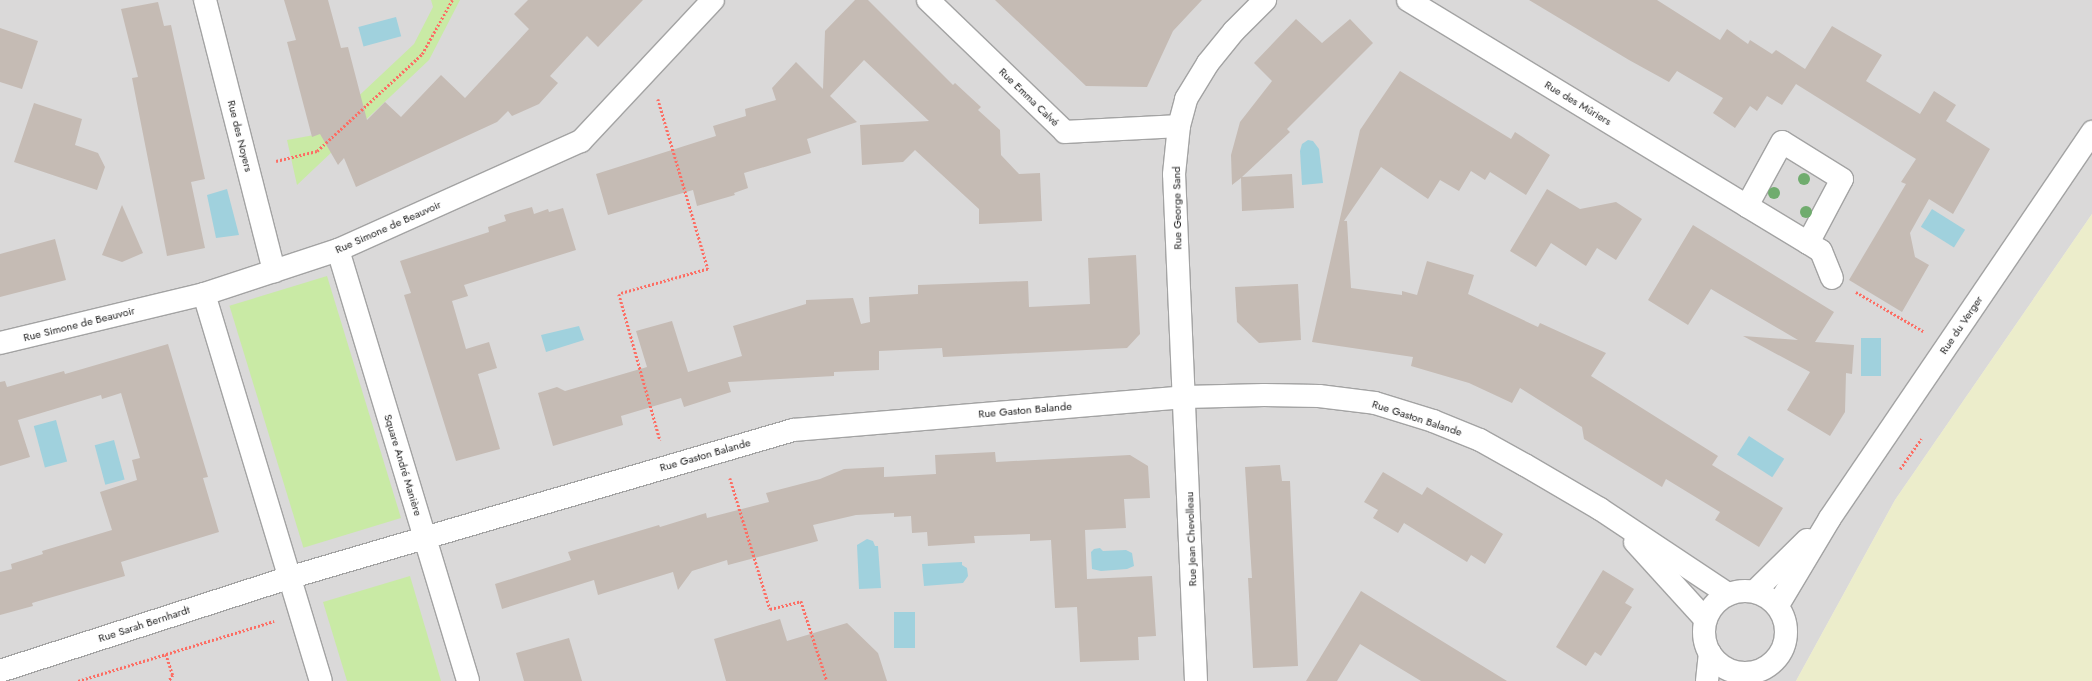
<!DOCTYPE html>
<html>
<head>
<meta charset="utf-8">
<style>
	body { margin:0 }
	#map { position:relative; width:2092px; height:681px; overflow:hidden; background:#eee9e1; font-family:Jost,sans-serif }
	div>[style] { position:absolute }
	.residential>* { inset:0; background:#dad9d9 }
	.farmland>* { inset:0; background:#ecedcb }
	.grass>* { inset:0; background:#c9eaa5; transform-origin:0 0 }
	.water>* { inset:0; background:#a0d1dd; transform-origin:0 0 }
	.building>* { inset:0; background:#c5bbb4 }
	.path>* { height:2.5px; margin-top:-1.25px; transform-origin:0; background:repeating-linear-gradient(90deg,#fc6e64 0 2px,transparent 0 4px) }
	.roads { filter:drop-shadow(1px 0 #a3a3a3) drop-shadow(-1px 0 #a3a3a3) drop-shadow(0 1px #a3a3a3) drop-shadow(0 -1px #a3a3a3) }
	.minor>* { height:22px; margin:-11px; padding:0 11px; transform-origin:11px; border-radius:11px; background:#fff }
	.tertiary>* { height:22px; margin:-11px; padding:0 11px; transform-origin:11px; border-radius:11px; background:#fff }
	.tertiary>.ring { margin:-11px; padding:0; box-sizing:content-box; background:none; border:22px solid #fff; border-radius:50% }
	.trees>* { width:12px; height:12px; margin:-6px; border-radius:50%; background:#70ac6e }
	span { translate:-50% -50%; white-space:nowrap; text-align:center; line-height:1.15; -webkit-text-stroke:4px #fff; paint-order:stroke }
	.street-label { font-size:11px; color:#1c1c1c }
</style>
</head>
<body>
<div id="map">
	<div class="residential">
		<div style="clip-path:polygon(0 0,2092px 0,2092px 214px,1895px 500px,1796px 681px,0 681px)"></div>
	</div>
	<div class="farmland">
		<div style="clip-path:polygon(2092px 214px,2092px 681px,1796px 681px,1895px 500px)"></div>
	</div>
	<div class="grass">
		<div style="clip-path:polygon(431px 0,460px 0,429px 60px,297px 185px,287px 140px,325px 133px,348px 106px,414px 44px,433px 7px)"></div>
		<div style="left:327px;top:276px;width:253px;height:102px;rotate:73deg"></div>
		<div style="clip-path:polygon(410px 576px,441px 681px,347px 681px,323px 602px)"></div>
	</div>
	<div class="water">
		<div style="left:396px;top:17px;width:20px;height:39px;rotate:75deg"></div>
		<div style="clip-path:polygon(1308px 140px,1313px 141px,1319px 149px,1323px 183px,1302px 185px,1300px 151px,1302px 144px)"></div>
		<div style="clip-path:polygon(227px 189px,239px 235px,216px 238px,207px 195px)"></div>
		<div style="left:1932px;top:209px;width:39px;height:21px;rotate:32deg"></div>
		<div style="clip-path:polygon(579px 326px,584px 340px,546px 352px,541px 335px)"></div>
		<div style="left:1861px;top:338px;width:20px;height:38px"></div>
		<div style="left:56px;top:420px;width:43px;height:23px;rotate:75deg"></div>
		<div style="left:1749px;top:436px;width:42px;height:22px;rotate:33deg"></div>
		<div style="left:114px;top:440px;width:41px;height:20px;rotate:75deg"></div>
		<div style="clip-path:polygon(867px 539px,873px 541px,875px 546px,878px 546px,881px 588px,859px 589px,857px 545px)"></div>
		<div style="clip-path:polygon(1100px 548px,1103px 551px,1126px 550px,1132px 553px,1134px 566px,1127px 569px,1101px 571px,1092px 569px,1091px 552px,1094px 549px)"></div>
		<div style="clip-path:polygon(962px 562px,962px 565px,967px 568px,968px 576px,963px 583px,924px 586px,922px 564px)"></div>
		<div style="left:915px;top:612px;width:36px;height:21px;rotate:90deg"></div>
	</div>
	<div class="building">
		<div style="clip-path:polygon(284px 0,328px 0,341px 48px,348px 47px,367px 120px,385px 102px,401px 117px,441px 75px,465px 98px,529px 29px,514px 14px,528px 0,643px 0,598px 47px,587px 36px,550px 76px,558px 83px,539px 104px,512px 116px,508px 111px,497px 122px,356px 187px,344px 158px,338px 165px,320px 134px,312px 137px,287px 42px,296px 40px)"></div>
		<div style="clip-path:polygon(855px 0,868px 0,953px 85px,955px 83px,981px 107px,978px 110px,1000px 130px,1001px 155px,1019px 174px,1040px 173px,1042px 221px,979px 224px,979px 209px,915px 150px,903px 162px,862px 165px,860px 125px,929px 121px,864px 60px,830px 96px,857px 122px,807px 139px,811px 153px,744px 173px,748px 188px,734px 193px,735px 195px,697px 206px,693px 190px,608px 215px,596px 174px,716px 136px,713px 126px,746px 116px,745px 109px,776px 100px,772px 88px,796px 62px,823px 89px,825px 31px)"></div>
		<div style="clip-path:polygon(995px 0,1202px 0,1173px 31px,1147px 87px,1086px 86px)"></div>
		<div style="clip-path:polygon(1529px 0,1657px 0,1720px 40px,1727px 29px,1748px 44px,1750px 40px,1772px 54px,1776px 50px,1805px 69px,1832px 26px,1882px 55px,1866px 81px,1920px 114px,1934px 91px,1956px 105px,1946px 121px,1990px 149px,1953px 214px,1929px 199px,1910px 233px,1915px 257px,1929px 265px,1902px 312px,1849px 280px,1906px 184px,1901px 182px,1916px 159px,1796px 84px,1782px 105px,1767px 96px,1757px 111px,1750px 106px,1735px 128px,1713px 113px,1723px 98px,1677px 71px,1669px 82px,1629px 60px)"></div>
		<div style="clip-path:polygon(158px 2px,164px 26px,171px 25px,205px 179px,191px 182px,205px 248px,167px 256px,132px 78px,138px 77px,121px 9px)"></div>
		<div style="clip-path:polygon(1296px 19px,1322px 43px,1350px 19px,1373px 43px,1287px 129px,1290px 132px,1242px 177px,1292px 174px,1294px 208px,1242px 211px,1241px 178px,1232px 185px,1231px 155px,1240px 122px,1272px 81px,1254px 63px)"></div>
		<div style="clip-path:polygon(0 28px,38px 41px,22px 89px,0 82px)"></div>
		<div style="clip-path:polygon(1400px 71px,1511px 139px,1515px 132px,1550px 155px,1526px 195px,1490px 172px,1485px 180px,1471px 171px,1459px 191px,1440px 180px,1428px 199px,1381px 167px,1344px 221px,1347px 221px,1351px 288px,1402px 295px,1402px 291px,1417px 295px,1427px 261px,1474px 275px,1468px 294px,1538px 327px,1540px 323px,1606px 353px,1591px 376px,1718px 456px,1712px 465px,1783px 508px,1759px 547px,1715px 520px,1720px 512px,1666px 479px,1662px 487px,1584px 439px,1582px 427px,1520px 388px,1512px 403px,1469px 383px,1411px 366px,1413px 357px,1312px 342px,1360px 130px)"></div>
		<div style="clip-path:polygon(34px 103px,82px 119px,75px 145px,98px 153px,105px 167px,97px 190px,14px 162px)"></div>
		<div style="clip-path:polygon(1547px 189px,1580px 209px,1616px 202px,1642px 219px,1616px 260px,1597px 248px,1586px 266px,1551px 243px,1536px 267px,1510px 251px)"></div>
		<div style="clip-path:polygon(122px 205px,143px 253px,122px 262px,102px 255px)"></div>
		<div style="clip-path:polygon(532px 207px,534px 214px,548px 209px,549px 212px,563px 208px,576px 250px,464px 285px,468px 296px,452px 301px,466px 349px,489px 342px,497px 368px,478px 374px,500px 449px,456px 461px,404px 295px,411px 293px,400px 261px,489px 232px,488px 227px,506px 221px,504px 215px)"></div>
		<div style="clip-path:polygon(1693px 225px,1834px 312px,1815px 342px,1854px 345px,1852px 374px,1846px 373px,1845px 412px,1830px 436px,1787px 410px,1810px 372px,1743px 336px,1798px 340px,1711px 289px,1688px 325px,1648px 300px)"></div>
		<div style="clip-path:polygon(55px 239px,66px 280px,0 297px,0 254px)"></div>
		<div style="clip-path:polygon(1136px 255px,1140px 334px,1127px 348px,943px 357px,942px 348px,879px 351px,879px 370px,834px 372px,834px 376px,728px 382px,731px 392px,684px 407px,681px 398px,621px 416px,623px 425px,553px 446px,538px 393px,557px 387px,565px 391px,647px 367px,636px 331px,672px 321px,688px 372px,742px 356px,733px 326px,806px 304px,806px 300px,853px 298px,861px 324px,870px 322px,869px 297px,918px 294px,918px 285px,1028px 281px,1029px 307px,1090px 304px,1088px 258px)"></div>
		<div style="clip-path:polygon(1298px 284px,1301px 340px,1259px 343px,1237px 322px,1235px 287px)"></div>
		<div style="clip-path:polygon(168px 344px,208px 477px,203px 478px,219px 532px,121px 562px,125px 576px,32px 603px,33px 606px,0 615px,0 572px,12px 569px,11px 564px,43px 554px,42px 551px,112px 530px,100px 492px,137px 480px,132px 460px,140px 458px,121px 393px,102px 399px,101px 395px,18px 420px,30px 457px,0 466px,0 382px,5px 381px,7px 387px,64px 371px,65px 374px)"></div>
		<div style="clip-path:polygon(995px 452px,996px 462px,1130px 455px,1148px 466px,1150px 498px,1124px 499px,1126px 528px,1085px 530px,1087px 579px,1152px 576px,1156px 636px,1138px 637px,1139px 660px,1080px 662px,1077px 607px,1055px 608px,1051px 540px,1030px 541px,1030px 534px,974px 536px,975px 543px,928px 546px,927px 532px,912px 533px,911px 516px,894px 517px,894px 513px,856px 515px,813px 525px,818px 541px,728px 565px,727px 560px,692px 571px,678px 590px,673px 572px,598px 595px,594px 580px,502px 609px,495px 584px,571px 560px,568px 552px,659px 525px,660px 527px,706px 513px,707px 518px,769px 502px,766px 493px,820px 479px,844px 469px,884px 467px,884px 477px,936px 474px,935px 455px)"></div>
		<div style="clip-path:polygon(1280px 465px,1282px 481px,1290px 481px,1298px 666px,1253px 668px,1248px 578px,1252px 578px,1245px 467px)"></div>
		<div style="clip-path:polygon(1383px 472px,1422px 495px,1427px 487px,1503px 534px,1485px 564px,1471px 555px,1467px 562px,1404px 523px,1398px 533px,1373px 518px,1378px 510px,1364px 502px)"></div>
		<div style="clip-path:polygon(1603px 570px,1634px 589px,1625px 603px,1632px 607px,1601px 656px,1595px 652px,1586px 666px,1556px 647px)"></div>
		<div style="clip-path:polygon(1361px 591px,1437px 638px,1507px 681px,1421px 681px,1360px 644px,1337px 681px,1306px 681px)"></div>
		<div style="clip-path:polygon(780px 619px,787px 641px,847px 623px,878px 653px,887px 681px,726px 681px,714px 639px)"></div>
		<div style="clip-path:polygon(569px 638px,582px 681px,524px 681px,516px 653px)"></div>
	</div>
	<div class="path">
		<div style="left:658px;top:99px;width:177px;rotate:73.6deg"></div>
		<div style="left:708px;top:269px;width:92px;rotate:164.3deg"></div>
		<div style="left:619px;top:294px;width:152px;rotate:74.3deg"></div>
		<div style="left:276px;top:161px;width:42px;rotate:-13.7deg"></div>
		<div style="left:317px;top:151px;width:143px;rotate:-42.7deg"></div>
		<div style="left:422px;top:54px;width:62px;rotate:-60.9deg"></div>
		<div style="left:1856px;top:292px;width:78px;rotate:30.2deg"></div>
		<div style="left:1900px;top:469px;width:37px;rotate:-55deg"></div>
		<div style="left:730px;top:478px;width:137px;rotate:73deg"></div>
		<div style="left:770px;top:609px;width:32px;rotate:-14deg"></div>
		<div style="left:801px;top:601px;width:84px;rotate:72deg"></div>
		<div style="left:166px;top:654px;width:22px;rotate:72deg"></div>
		<div style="left:173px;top:675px;width:7px;rotate:124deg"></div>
		<div style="left:78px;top:681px;width:205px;rotate:-17deg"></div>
	</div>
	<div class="roads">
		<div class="minor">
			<div style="left:205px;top:0;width:280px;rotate:75.7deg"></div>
			<div style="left:928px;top:0;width:190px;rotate:43.9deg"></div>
			<div style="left:1065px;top:132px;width:114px;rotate:-3deg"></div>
			<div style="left:1408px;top:0;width:397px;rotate:31.3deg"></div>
			<div style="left:1747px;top:206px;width:71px;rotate:31.2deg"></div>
			<div style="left:1808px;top:243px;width:72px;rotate:-62deg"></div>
			<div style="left:1842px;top:179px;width:70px;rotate:-148.3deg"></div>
			<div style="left:1782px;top:142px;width:73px;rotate:118.7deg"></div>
			<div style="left:1808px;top:243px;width:15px;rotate:32deg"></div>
			<div style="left:1821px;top:251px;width:29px;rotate:68deg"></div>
			<div style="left:338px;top:250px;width:450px;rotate:73.2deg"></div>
			<div style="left:204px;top:294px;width:404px;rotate:73.2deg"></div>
			<div style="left:0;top:343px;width:210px;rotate:-13.5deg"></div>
			<div style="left:204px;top:294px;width:141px;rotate:-18.2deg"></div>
			<div style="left:338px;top:250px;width:266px;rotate:-24.2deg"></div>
			<div style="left:581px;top:141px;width:193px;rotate:-46.9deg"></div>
			<div style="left:1635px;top:542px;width:104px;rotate:47.7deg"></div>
			<div style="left:0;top:671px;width:303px;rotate:-17.9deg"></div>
			<div style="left:288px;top:578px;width:526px;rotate:-16.33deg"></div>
			<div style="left:793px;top:430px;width:393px;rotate:-4.8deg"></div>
			<div style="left:1185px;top:397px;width:79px;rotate:-1.5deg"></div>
			<div style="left:1264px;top:395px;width:55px;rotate:1deg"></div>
			<div style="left:1319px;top:396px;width:56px;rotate:7.1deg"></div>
			<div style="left:1375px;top:403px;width:61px;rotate:17.2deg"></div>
			<div style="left:1433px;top:421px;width:51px;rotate:22deg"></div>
			<div style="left:1480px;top:440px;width:51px;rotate:29.1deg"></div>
			<div style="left:1525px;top:465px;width:87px;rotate:30.4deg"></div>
			<div style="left:1600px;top:509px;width:154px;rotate:33.6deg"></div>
			<div style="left:1196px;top:681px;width:507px;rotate:-92.48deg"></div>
			<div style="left:1174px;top:174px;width:48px;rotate:-84.1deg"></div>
			<div style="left:1179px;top:126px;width:28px;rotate:-75deg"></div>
			<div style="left:1186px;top:99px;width:42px;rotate:-58.6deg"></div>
			<div style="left:1208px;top:63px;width:41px;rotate:-50.9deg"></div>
			<div style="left:1234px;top:31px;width:44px;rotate:-45deg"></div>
		</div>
		<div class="tertiary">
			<div class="ring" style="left:1704px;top:591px;width:60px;height:60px"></div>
			<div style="left:1755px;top:591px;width:73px;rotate:-44.4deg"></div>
			<div style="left:1778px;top:605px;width:101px;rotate:-59.1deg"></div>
			<div style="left:1830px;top:518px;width:467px;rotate:-55.8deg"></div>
			<div style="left:1707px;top:681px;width:28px;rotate:-84deg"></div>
		</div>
	</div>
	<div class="trees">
		<div style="left:1804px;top:179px"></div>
		<div style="left:1774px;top:193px"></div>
		<div style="left:1806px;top:212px"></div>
	</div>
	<div class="street-label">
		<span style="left:1029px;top:97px;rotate:44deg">Rue Emma Calvé</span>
		<span style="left:1578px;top:103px;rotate:31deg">Rue des Mûriers</span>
		<span style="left:240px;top:136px;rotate:76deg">Rue des Noyers</span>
		<span style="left:1177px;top:208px;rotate:-91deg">Rue George Sand</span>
		<span style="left:388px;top:227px;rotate:-24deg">Rue Simone de Beauvoir</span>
		<span style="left:79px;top:324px;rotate:-14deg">Rue Simone de Beauvoir</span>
		<span style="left:1961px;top:325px;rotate:-56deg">Rue du Verger</span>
		<span style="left:1025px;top:410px;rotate:-5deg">Rue Gaston Balande</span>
		<span style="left:1417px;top:418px;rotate:18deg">Rue Gaston Balande</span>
		<span style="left:705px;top:455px;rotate:-16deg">Rue Gaston Balande</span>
		<span style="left:403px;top:465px;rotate:73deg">Square André Manière</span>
		<span style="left:1191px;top:539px;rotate:-92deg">Rue Jean Chevolleau</span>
		<span style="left:144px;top:624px;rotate:-18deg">Rue Sarah Bernhardt</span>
	</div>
</div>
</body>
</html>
